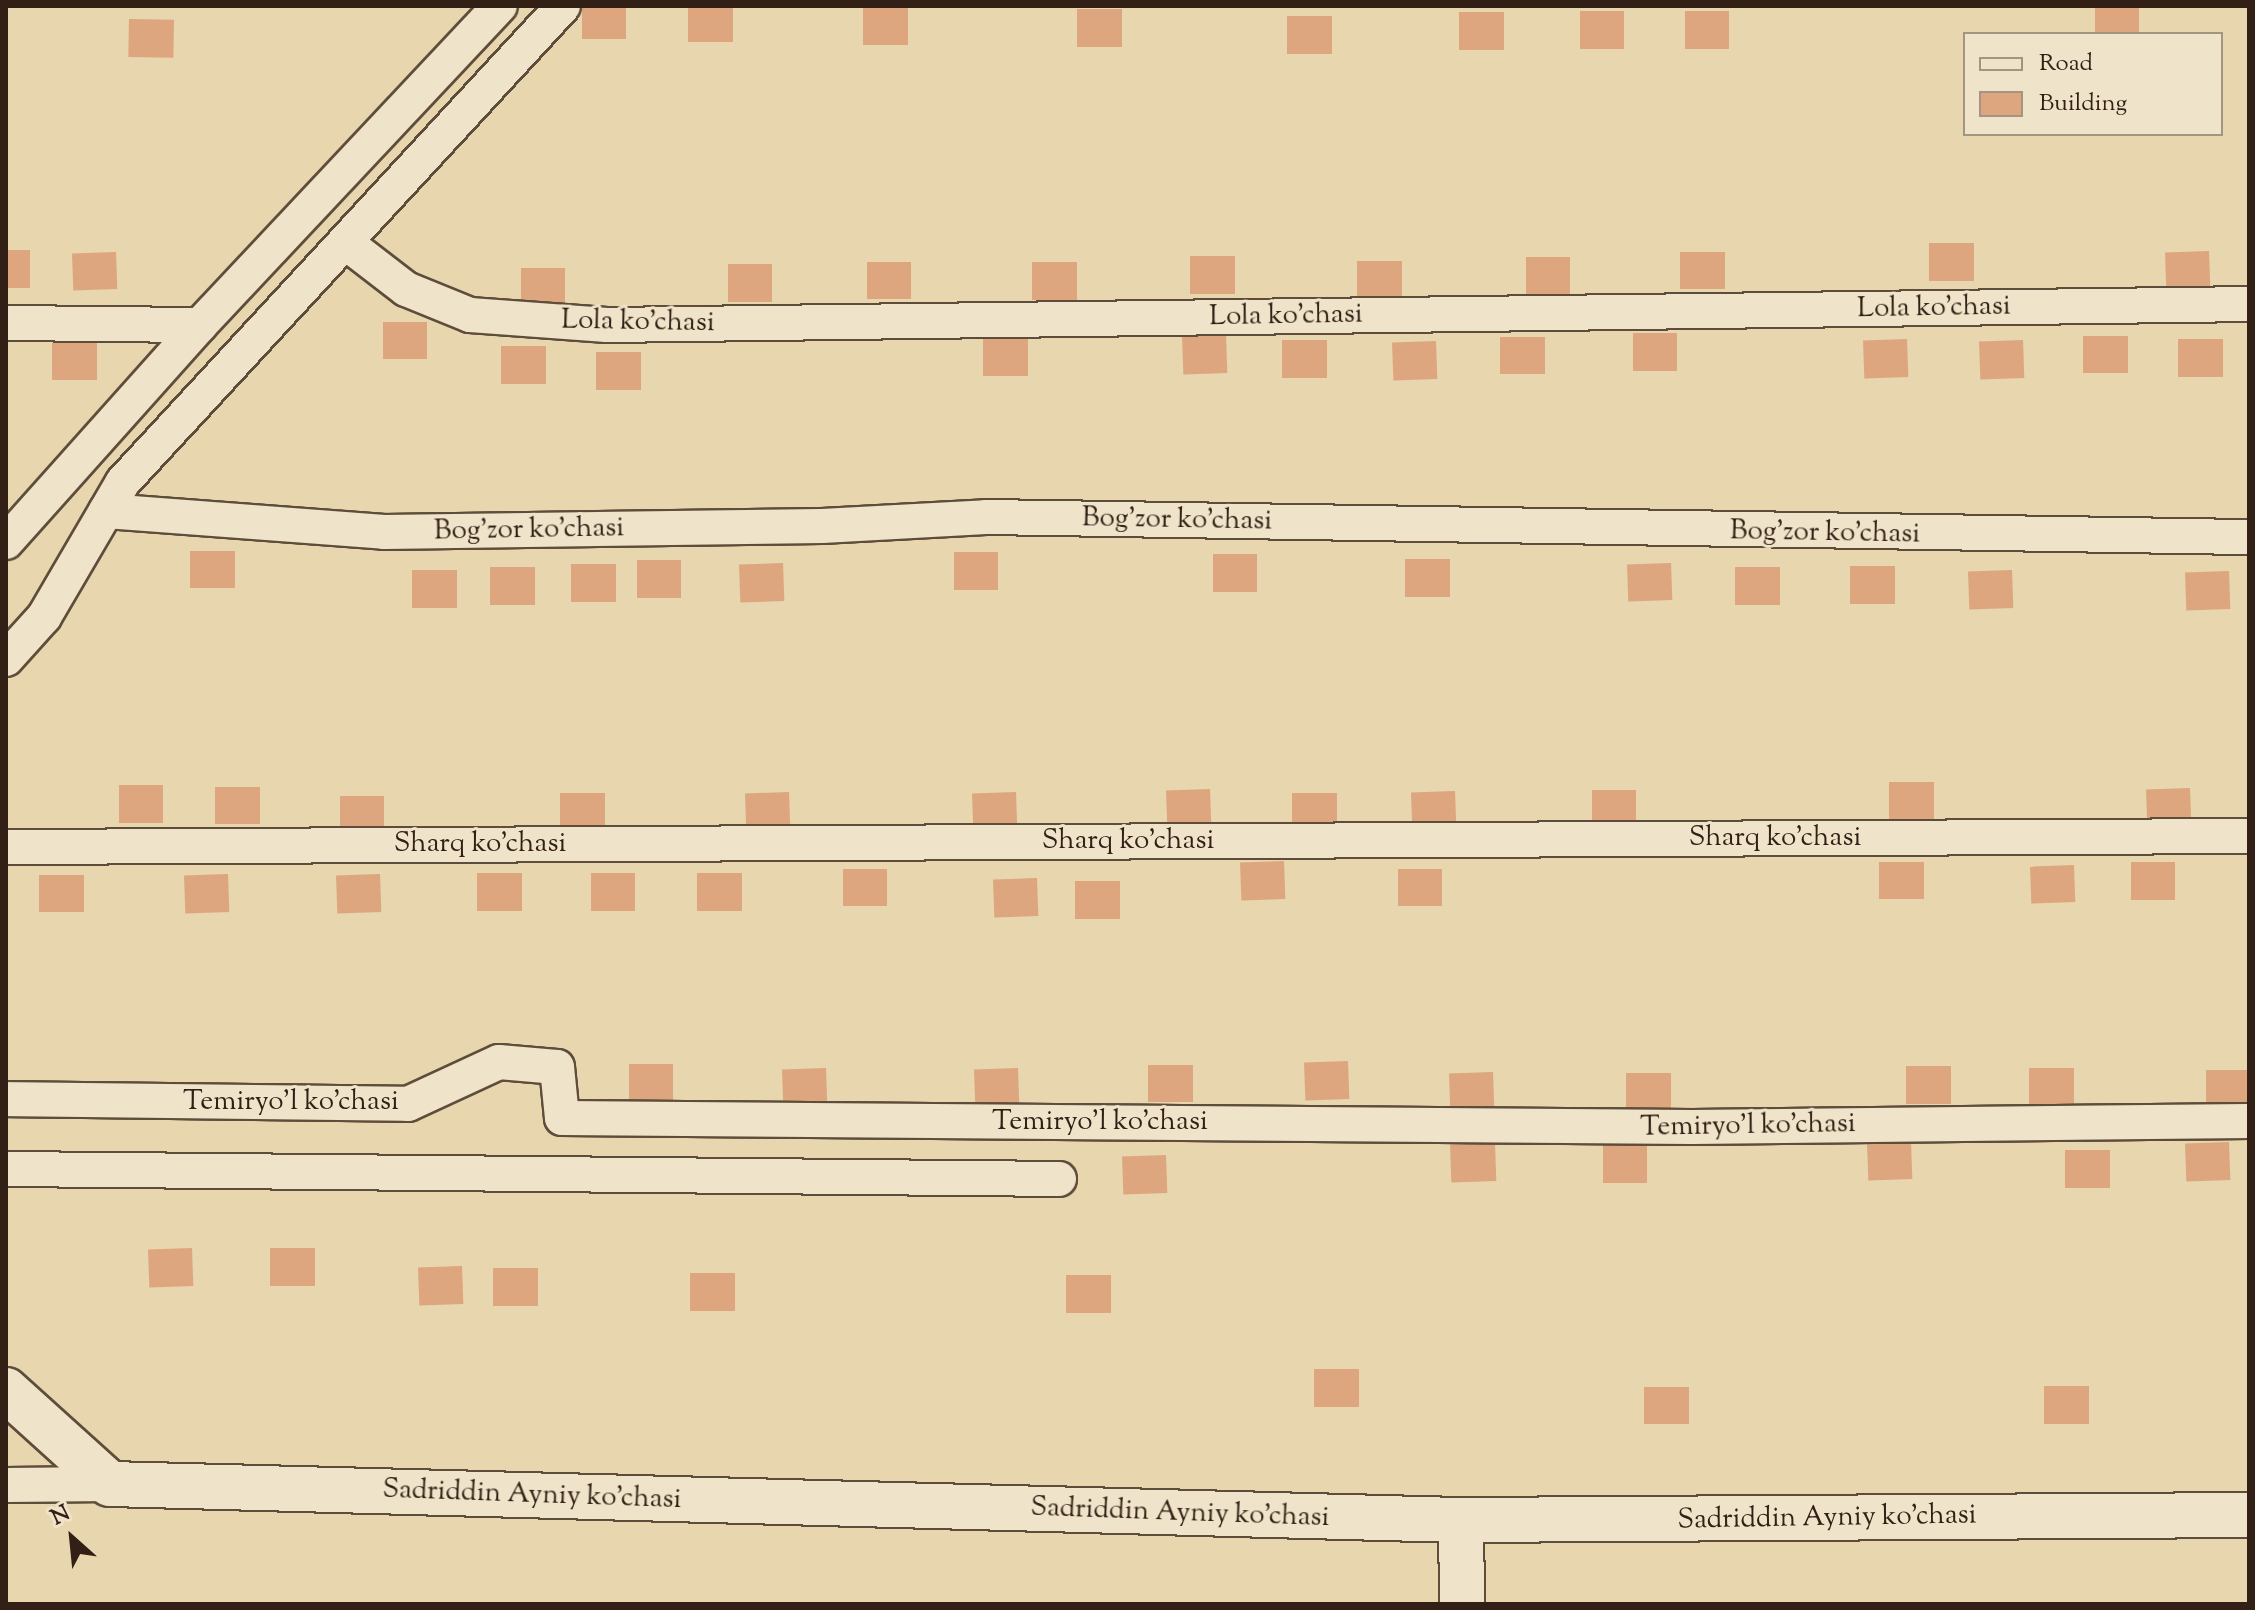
<!DOCTYPE html>
<html>
<head>
<meta charset="utf-8">
<style>
	body { margin:0 }
	#map { position:relative; width:2255px; height:1610px; overflow:hidden; background:#e7d6ae; font-family:"Sorts Mill Goudy",serif }
	div>[style] { position:absolute }
	.building>* { inset:0; background:#dda67e; transform-origin:0 0 }
	.roads { filter:drop-shadow(2px 0 #5f4d3b) drop-shadow(-2px 0 #5f4d3b) drop-shadow(0 2px #5f4d3b) drop-shadow(0 -2px #5f4d3b) }
	.street>* { height:34px; margin:-17px; padding:0 17px; transform-origin:17px; border-radius:17px; background:#efe4ca }
	.secondary>* { height:44px; margin:-22px; padding:0 22px; transform-origin:22px; border-radius:22px; background:#efe4ca }
	span { translate:-50% -50%; white-space:nowrap; text-align:center; line-height:1.15; -webkit-text-stroke:6px #efe4ca; paint-order:stroke }
	.street-label { font-size:28px; color:#321f15 }
	.frame { position:absolute; inset:0; border:8px solid #321f15; pointer-events:none }
	.legend { position:absolute; left:1963px; top:32px; width:260px; height:104px; box-sizing:border-box; background:#efe4ca; border:2px solid #a39582; margin:0; padding:10px 14px; list-style:none; font-size:24px; color:#321f15 }
	.legend li { display:flex; align-items:center; gap:16px; height:40px }
	.legend b { width:40px; border:2px solid #a39582 }
	.north { position:absolute; left:32px; top:1498px; width:80px; height:80px; -webkit-text-stroke:6px #efe4ca; paint-order:stroke; rotate:333deg; font-size:22px; font-weight:700; line-height:32px; text-align:center; color:#321f15 }
	.north::after { content:''; display:block; margin:auto; width:28px; height:36px; background:#321f15; clip-path:polygon(50% 0,100% 100%,50% 72%,0 100%) }
</style>
</head>
<body>
<div id="map">
	<div class="building">
		<div style="left:582px;top:6px;width:44px;height:33px"></div>
		<div style="left:688px;top:6px;width:45px;height:36px"></div>
		<div style="left:2095px;top:6px;width:44px;height:28px"></div>
		<div style="left:908px;top:8px;width:37px;height:45px;rotate:90deg"></div>
		<div style="left:1122px;top:9px;width:38px;height:45px;rotate:90deg"></div>
		<div style="left:1624px;top:11px;width:38px;height:44px;rotate:90deg"></div>
		<div style="left:1729px;top:11px;width:38px;height:44px;rotate:90deg"></div>
		<div style="left:1459px;top:12px;width:45px;height:38px"></div>
		<div style="left:1287px;top:16px;width:45px;height:38px"></div>
		<div style="left:129px;top:19px;width:45px;height:38px;rotate:1deg"></div>
		<div style="left:1929px;top:243px;width:45px;height:38px"></div>
		<div style="left:6px;top:250px;width:24px;height:38px"></div>
		<div style="left:2209px;top:251px;width:38px;height:44px;rotate:88deg"></div>
		<div style="left:116px;top:252px;width:37px;height:44px;rotate:88deg"></div>
		<div style="left:1725px;top:252px;width:37px;height:45px;rotate:90deg"></div>
		<div style="left:1235px;top:256px;width:38px;height:45px;rotate:90deg"></div>
		<div style="left:1526px;top:257px;width:44px;height:38px"></div>
		<div style="left:1357px;top:261px;width:45px;height:38px"></div>
		<div style="left:911px;top:262px;width:37px;height:44px;rotate:90deg"></div>
		<div style="left:1032px;top:262px;width:45px;height:38px"></div>
		<div style="left:728px;top:264px;width:44px;height:38px"></div>
		<div style="left:565px;top:268px;width:38px;height:44px;rotate:90deg"></div>
		<div style="left:427px;top:322px;width:37px;height:44px;rotate:90deg"></div>
		<div style="left:1633px;top:333px;width:44px;height:38px"></div>
		<div style="left:1226px;top:335px;width:38px;height:44px;rotate:88deg"></div>
		<div style="left:2128px;top:336px;width:37px;height:45px;rotate:90deg"></div>
		<div style="left:1500px;top:337px;width:45px;height:37px"></div>
		<div style="left:983px;top:338px;width:45px;height:38px"></div>
		<div style="left:1907px;top:339px;width:38px;height:44px;rotate:88deg"></div>
		<div style="left:2178px;top:339px;width:45px;height:38px"></div>
		<div style="left:1327px;top:340px;width:38px;height:45px;rotate:90deg"></div>
		<div style="left:2023px;top:340px;width:38px;height:44px;rotate:88deg"></div>
		<div style="left:1436px;top:341px;width:38px;height:44px;rotate:88deg"></div>
		<div style="left:97px;top:343px;width:37px;height:45px;rotate:90deg"></div>
		<div style="left:501px;top:346px;width:45px;height:38px"></div>
		<div style="left:641px;top:352px;width:38px;height:45px;rotate:90deg"></div>
		<div style="left:235px;top:551px;width:37px;height:45px;rotate:90deg"></div>
		<div style="left:954px;top:552px;width:44px;height:38px"></div>
		<div style="left:1213px;top:554px;width:44px;height:38px"></div>
		<div style="left:1450px;top:559px;width:38px;height:45px;rotate:90deg"></div>
		<div style="left:637px;top:560px;width:44px;height:38px"></div>
		<div style="left:783px;top:563px;width:38px;height:44px;rotate:88deg"></div>
		<div style="left:1671px;top:563px;width:37px;height:44px;rotate:88deg"></div>
		<div style="left:571px;top:564px;width:45px;height:38px"></div>
		<div style="left:1895px;top:566px;width:38px;height:45px;rotate:90deg"></div>
		<div style="left:490px;top:567px;width:45px;height:38px"></div>
		<div style="left:1735px;top:567px;width:45px;height:38px"></div>
		<div style="left:457px;top:570px;width:38px;height:45px;rotate:90deg"></div>
		<div style="left:2012px;top:570px;width:38px;height:44px;rotate:88deg"></div>
		<div style="left:2229px;top:571px;width:38px;height:44px;rotate:88deg"></div>
		<div style="left:1889px;top:782px;width:45px;height:38px"></div>
		<div style="left:163px;top:785px;width:38px;height:44px;rotate:90deg"></div>
		<div style="left:260px;top:787px;width:37px;height:45px;rotate:90deg"></div>
		<div style="left:2190px;top:788px;width:38px;height:44px;rotate:88deg"></div>
		<div style="left:1210px;top:789px;width:38px;height:44px;rotate:88deg"></div>
		<div style="left:1636px;top:790px;width:38px;height:44px;rotate:90deg"></div>
		<div style="left:1455px;top:791px;width:37px;height:44px;rotate:88deg"></div>
		<div style="left:789px;top:792px;width:38px;height:44px;rotate:88deg"></div>
		<div style="left:1016px;top:792px;width:38px;height:44px;rotate:88deg"></div>
		<div style="left:605px;top:793px;width:37px;height:45px;rotate:90deg"></div>
		<div style="left:1292px;top:793px;width:45px;height:38px"></div>
		<div style="left:340px;top:796px;width:44px;height:37px"></div>
		<div style="left:1284px;top:861px;width:38px;height:44px;rotate:88deg"></div>
		<div style="left:1924px;top:862px;width:37px;height:45px;rotate:90deg"></div>
		<div style="left:2131px;top:862px;width:44px;height:38px"></div>
		<div style="left:2074px;top:865px;width:37px;height:44px;rotate:88deg"></div>
		<div style="left:887px;top:869px;width:37px;height:44px;rotate:90deg"></div>
		<div style="left:1398px;top:869px;width:44px;height:37px"></div>
		<div style="left:522px;top:873px;width:38px;height:45px;rotate:90deg"></div>
		<div style="left:591px;top:873px;width:44px;height:38px"></div>
		<div style="left:697px;top:873px;width:45px;height:38px"></div>
		<div style="left:228px;top:874px;width:38px;height:44px;rotate:88deg"></div>
		<div style="left:380px;top:874px;width:38px;height:44px;rotate:88deg"></div>
		<div style="left:84px;top:875px;width:37px;height:45px;rotate:90deg"></div>
		<div style="left:1037px;top:878px;width:38px;height:44px;rotate:88deg"></div>
		<div style="left:1120px;top:881px;width:38px;height:45px;rotate:90deg"></div>
		<div style="left:1348px;top:1061px;width:38px;height:44px;rotate:88deg"></div>
		<div style="left:629px;top:1064px;width:44px;height:38px"></div>
		<div style="left:1193px;top:1065px;width:37px;height:45px;rotate:90deg"></div>
		<div style="left:1906px;top:1066px;width:45px;height:38px"></div>
		<div style="left:826px;top:1068px;width:37px;height:44px;rotate:88deg"></div>
		<div style="left:1018px;top:1068px;width:38px;height:44px;rotate:88deg"></div>
		<div style="left:2074px;top:1068px;width:37px;height:45px;rotate:90deg"></div>
		<div style="left:2249px;top:1070px;width:38px;height:43px;rotate:90deg"></div>
		<div style="left:1493px;top:1072px;width:38px;height:44px;rotate:88deg"></div>
		<div style="left:1671px;top:1073px;width:37px;height:45px;rotate:90deg"></div>
		<div style="left:1911px;top:1141px;width:38px;height:44px;rotate:88deg"></div>
		<div style="left:2229px;top:1142px;width:38px;height:44px;rotate:88deg"></div>
		<div style="left:1495px;top:1143px;width:38px;height:45px;rotate:88deg"></div>
		<div style="left:1647px;top:1145px;width:38px;height:44px;rotate:90deg"></div>
		<div style="left:2110px;top:1150px;width:38px;height:45px;rotate:90deg"></div>
		<div style="left:1166px;top:1155px;width:38px;height:44px;rotate:88deg"></div>
		<div style="left:192px;top:1248px;width:38px;height:44px;rotate:88deg"></div>
		<div style="left:315px;top:1248px;width:38px;height:45px;rotate:90deg"></div>
		<div style="left:462px;top:1266px;width:38px;height:44px;rotate:88deg"></div>
		<div style="left:538px;top:1268px;width:38px;height:45px;rotate:90deg"></div>
		<div style="left:690px;top:1273px;width:45px;height:38px"></div>
		<div style="left:1066px;top:1275px;width:45px;height:38px"></div>
		<div style="left:1359px;top:1369px;width:38px;height:45px;rotate:90deg"></div>
		<div style="left:2044px;top:1386px;width:45px;height:38px"></div>
		<div style="left:1644px;top:1387px;width:45px;height:37px"></div>
	</div>
	<div class="roads">
		<div class="street">
			<div style="left:345px;top:242px;width:77px;rotate:37.6deg"></div>
			<div style="left:406px;top:289px;width:69px;rotate:22.1deg"></div>
			<div style="left:470px;top:315px;width:137px;rotate:4.2deg"></div>
			<div style="left:607px;top:325px;width:1642px;rotate:-0.73deg"></div>
			<div style="left:6px;top:323px;width:194px;rotate:0.6deg"></div>
			<div style="left:106px;top:511px;width:279px;rotate:4.3deg"></div>
			<div style="left:384px;top:532px;width:438px;rotate:-0.8deg"></div>
			<div style="left:822px;top:526px;width:164px;rotate:-3.1deg"></div>
			<div style="left:986px;top:517px;width:1263px;rotate:0.91deg"></div>
			<div style="left:6px;top:542px;width:291px;rotate:-48.2deg"></div>
			<div style="left:200px;top:325px;width:438px;rotate:-46.8deg"></div>
			<div style="left:6px;top:659px;width:57px;rotate:-47.9deg"></div>
			<div style="left:44px;top:617px;width:156px;rotate:-59.7deg"></div>
			<div style="left:123px;top:482px;width:648px;rotate:-47.25deg"></div>
			<div style="left:6px;top:847px;width:2243px;rotate:-0.28deg"></div>
			<div style="left:6px;top:1099px;width:402px;rotate:0.7deg"></div>
			<div style="left:408px;top:1104px;width:100px;rotate:-24.8deg"></div>
			<div style="left:499px;top:1062px;width:58px;rotate:4.9deg"></div>
			<div style="left:557px;top:1067px;width:51px;rotate:84.4deg"></div>
			<div style="left:562px;top:1118px;width:1130px;rotate:0.46deg"></div>
			<div style="left:1692px;top:1127px;width:557px;rotate:-0.62deg"></div>
			<div style="left:6px;top:1169px;width:1053px;rotate:0.54deg"></div>
			<div style="left:6px;top:1485px;width:104px;rotate:-0.6deg"></div>
		</div>
		<div class="secondary">
			<div style="left:6px;top:1390px;width:140px;rotate:42.1deg"></div>
			<div style="left:110px;top:1484px;width:1351px;rotate:1.53deg"></div>
			<div style="left:1461px;top:1520px;width:788px;rotate:-0.36deg"></div>
			<div style="left:1461px;top:1520px;width:84px;rotate:89.3deg"></div>
		</div>
	</div>
	<div class="street-label">
		<span style="left:1934px;top:308px;rotate:-1deg">Lola ko'chasi</span>
		<span style="left:1286px;top:316px;rotate:-1deg">Lola ko'chasi</span>
		<span style="left:638px;top:322px;rotate:1deg">Lola ko'chasi</span>
		<span style="left:1177px;top:520px;rotate:1deg">Bog'zor ko'chasi</span>
		<span style="left:529px;top:530px;rotate:-1deg">Bog'zor ko'chasi</span>
		<span style="left:1825px;top:533px;rotate:1deg">Bog'zor ko'chasi</span>
		<span style="left:1775px;top:838px">Sharq ko'chasi</span>
		<span style="left:1128px;top:841px">Sharq ko'chasi</span>
		<span style="left:480px;top:844px">Sharq ko'chasi</span>
		<span style="left:291px;top:1102px">Temiryo'l ko'chasi</span>
		<span style="left:1100px;top:1122px">Temiryo'l ko'chasi</span>
		<span style="left:1748px;top:1126px;rotate:-1deg">Temiryo'l ko'chasi</span>
		<span style="left:532px;top:1495px;rotate:2deg">Sadriddin Ayniy ko'chasi</span>
		<span style="left:1180px;top:1513px;rotate:2deg">Sadriddin Ayniy ko'chasi</span>
		<span style="left:1827px;top:1518px;rotate:-1deg">Sadriddin Ayniy ko'chasi</span>
	</div>
	<div class="frame"></div>
	<ul class="legend">
	<li><b style="height:10px;background:#efe4ca"></b>Road</li>
	<li><b style="height:22px;background:#dda67e"></b>Building</li>
	</ul>
	<div class="north">N</div>
</div>
</body>
</html>
